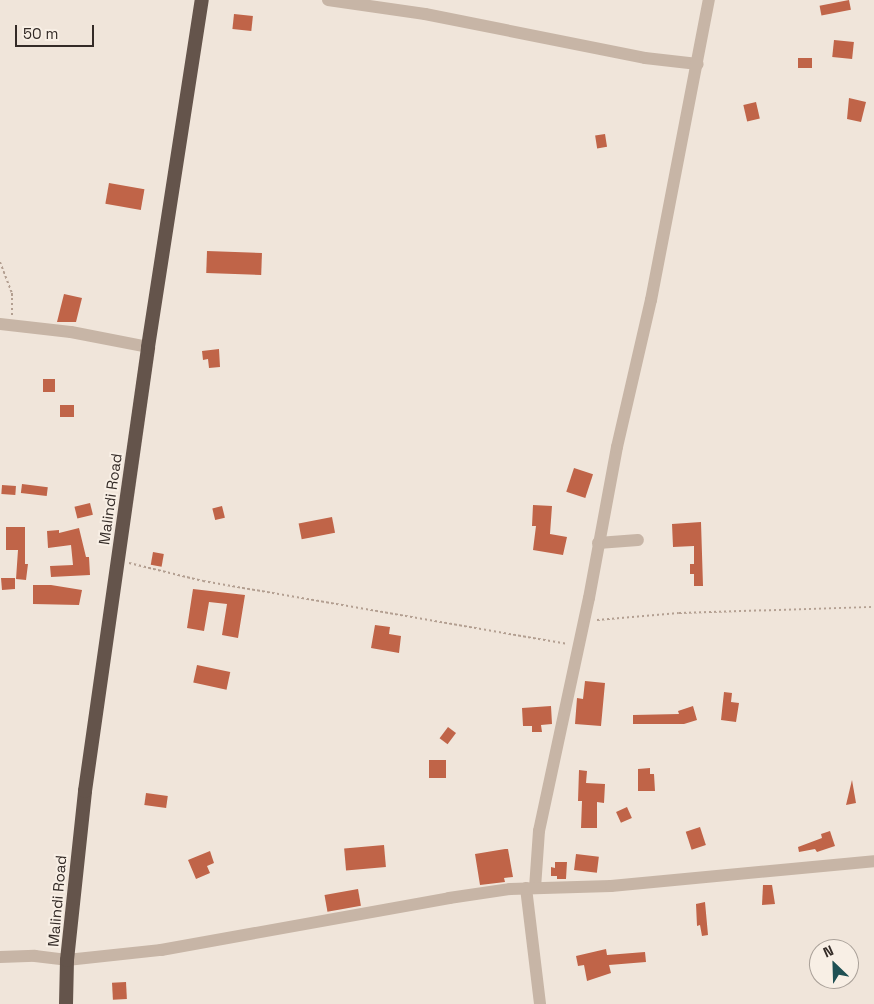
<!DOCTYPE html>
<html>
<head>
<meta charset="utf-8">
<style>
	body { margin:0 }
	#map { position:relative; width:874px; height:1004px; overflow:hidden; background:#f0e5da; font-family:"Space Grotesk",sans-serif }
	div>[style] { position:absolute }
	.building>* { inset:0; background:#c06448; transform-origin:0 0 }
	.path>* { height:2px; margin-top:-1px; transform-origin:0; background:repeating-linear-gradient(90deg,#b39f91 0 2.5px,transparent 0 5px) }
	.minor>* { height:12px; margin:-6px; padding:0 6px; transform-origin:6px; border-radius:6px; background:#c7b5a6 }
	.trunk>* { height:14px; margin:-7px; padding:0 7px; transform-origin:7px; border-radius:7px; background:#64544b }
	span { translate:-50% -50%; white-space:nowrap; text-align:center; line-height:1.15; -webkit-text-stroke:4px #f8efe5; paint-order:stroke }
	.street-label { font-size:15px; color:#342b27 }
	.north { position:absolute; left:809px; top:939px; width:50px; height:50px; box-sizing:border-box; background:#f8efe5; border:1px solid #aaa199; border-radius:50%; rotate:336deg; font-size:14px; font-weight:700; line-height:20px; text-align:center; color:#342b27 }
	.north::after { content:''; display:block; margin:auto; width:18px; height:22px; background:#1f5053; clip-path:polygon(50% 0,100% 100%,50% 72%,0 100%) }
	.scale { position:absolute; left:15px; top:25px; width:79px; height:22px; box-sizing:border-box; border:2px solid #342b27; border-top:0; padding-left:6px; font-size:15px; line-height:18px; white-space:nowrap; color:#342b27; -webkit-text-stroke:4px #f8efe5; paint-order:stroke }
</style>
</head>
<body>
<div id="map">
	<div class="building">
		<div style="left:849px;top:0;width:10px;height:30px;rotate:79deg"></div>
		<div style="left:234px;top:14px;width:19px;height:15px;rotate:6deg"></div>
		<div style="left:834px;top:40px;width:20px;height:17px;rotate:6deg"></div>
		<div style="left:812px;top:58px;width:10px;height:14px;rotate:90deg"></div>
		<div style="clip-path:polygon(849px 98px,866px 102px,861px 122px,847px 119px)"></div>
		<div style="left:756px;top:102px;width:17px;height:13px;rotate:77deg"></div>
		<div style="left:605px;top:134px;width:13px;height:10px;rotate:81deg"></div>
		<div style="left:109px;top:183px;width:36px;height:21px;rotate:10deg"></div>
		<div style="left:207px;top:251px;width:55px;height:22px;rotate:2deg"></div>
		<div style="clip-path:polygon(64px 294px,82px 298px,76px 322px,57px 322px)"></div>
		<div style="clip-path:polygon(219px 349px,220px 367px,209px 368px,208px 359px,203px 360px,202px 351px)"></div>
		<div style="left:43px;top:379px;width:12px;height:13px"></div>
		<div style="left:60px;top:405px;width:14px;height:12px"></div>
		<div style="left:574px;top:468px;width:20px;height:25px;rotate:18deg"></div>
		<div style="left:22px;top:484px;width:26px;height:9px;rotate:7deg"></div>
		<div style="left:2px;top:485px;width:14px;height:9px;rotate:4deg"></div>
		<div style="left:90px;top:503px;width:12px;height:16px;rotate:76deg"></div>
		<div style="clip-path:polygon(533px 505px,552px 506px,550px 534px,567px 537px,563px 555px,533px 550px,536px 526px,532px 526px)"></div>
		<div style="left:222px;top:506px;width:12px;height:10px;rotate:76deg"></div>
		<div style="left:332px;top:517px;width:16px;height:34px;rotate:79deg"></div>
		<div style="clip-path:polygon(701px 522px,703px 586px,694px 586px,694px 574px,690px 574px,690px 564px,694px 564px,694px 546px,673px 547px,672px 524px)"></div>
		<div style="clip-path:polygon(6px 527px,25px 527px,25px 564px,28px 564px,26px 580px,16px 579px,18px 550px,6px 550px)"></div>
		<div style="clip-path:polygon(79px 528px,86px 557px,89px 557px,90px 575px,51px 577px,50px 566px,73px 565px,71px 545px,48px 548px,47px 531px,59px 530px,59px 533px)"></div>
		<div style="left:153px;top:552px;width:11px;height:13px;rotate:10deg"></div>
		<div style="clip-path:polygon(1px 578px,15px 578px,15px 589px,2px 590px)"></div>
		<div style="clip-path:polygon(33px 585px,51px 585px,82px 590px,79px 605px,33px 604px)"></div>
		<div style="clip-path:polygon(193px 589px,245px 595px,238px 638px,222px 635px,227px 604px,209px 602px,204px 631px,187px 628px)"></div>
		<div style="clip-path:polygon(375px 625px,390px 627px,389px 634px,401px 636px,399px 653px,371px 648px)"></div>
		<div style="left:197px;top:665px;width:34px;height:18px;rotate:12deg"></div>
		<div style="clip-path:polygon(585px 681px,605px 683px,601px 726px,575px 724px,577px 698px,583px 699px)"></div>
		<div style="clip-path:polygon(724px 692px,732px 693px,731px 702px,739px 703px,736px 722px,721px 720px)"></div>
		<div style="clip-path:polygon(551px 706px,552px 724px,541px 725px,542px 732px,532px 732px,532px 726px,523px 726px,522px 708px)"></div>
		<div style="clip-path:polygon(693px 706px,697px 720px,684px 724px,633px 724px,633px 715px,679px 714px,678px 711px)"></div>
		<div style="left:448px;top:727px;width:10px;height:14px;rotate:37deg"></div>
		<div style="left:429px;top:760px;width:17px;height:18px"></div>
		<div style="clip-path:polygon(650px 768px,650px 774px,654px 774px,655px 791px,638px 791px,638px 769px)"></div>
		<div style="clip-path:polygon(579px 770px,587px 771px,586px 783px,605px 784px,604px 803px,597px 802px,597px 828px,581px 828px,582px 801px,578px 801px)"></div>
		<div style="clip-path:polygon(852px 780px,856px 803px,846px 805px)"></div>
		<div style="left:146px;top:793px;width:22px;height:12px;rotate:8deg"></div>
		<div style="left:627px;top:807px;width:12px;height:12px;rotate:66deg"></div>
		<div style="left:700px;top:827px;width:19px;height:15px;rotate:72deg"></div>
		<div style="clip-path:polygon(830px 831px,835px 846px,817px 852px,815px 849px,799px 852px,798px 847px,822px 838px,821px 834px)"></div>
		<div style="left:384px;top:845px;width:22px;height:40px;rotate:85deg"></div>
		<div style="clip-path:polygon(505px 849px,508px 849px,513px 877px,504px 878px,505px 882px,480px 885px,475px 854px)"></div>
		<div style="clip-path:polygon(210px 851px,214px 863px,207px 866px,210px 873px,196px 879px,188px 860px)"></div>
		<div style="left:576px;top:854px;width:23px;height:16px;rotate:7deg"></div>
		<div style="clip-path:polygon(555px 862px,567px 862px,566px 879px,557px 879px,557px 876px,551px 876px,551px 867px,555px 868px)"></div>
		<div style="clip-path:polygon(763px 885px,772px 885px,775px 904px,762px 905px)"></div>
		<div style="left:358px;top:889px;width:17px;height:34px;rotate:80deg"></div>
		<div style="clip-path:polygon(705px 902px,708px 935px,702px 936px,700px 925px,697px 926px,696px 904px)"></div>
		<div style="clip-path:polygon(606px 949px,607px 955px,645px 952px,646px 962px,609px 965px,611px 973px,587px 981px,584px 965px,578px 966px,576px 956px)"></div>
		<div style="left:126px;top:982px;width:17px;height:14px;rotate:87deg"></div>
	</div>
	<div class="path">
		<div style="left:0;top:262px;width:33px;rotate:69deg"></div>
		<div style="left:12px;top:293px;width:22px;rotate:90deg"></div>
		<div style="left:129px;top:563px;width:76px;rotate:13.7deg"></div>
		<div style="left:203px;top:581px;width:369px;rotate:9.8deg"></div>
		<div style="left:597px;top:620px;width:82px;rotate:-4.9deg"></div>
		<div style="left:679px;top:613px;width:195px;rotate:-1.8deg"></div>
	</div>
	<div class="minor">
		<div style="left:328px;top:0;width:98px;rotate:8.2deg"></div>
		<div style="left:425px;top:14px;width:224px;rotate:11.3deg"></div>
		<div style="left:645px;top:58px;width:53px;rotate:6.5deg"></div>
		<div style="left:0;top:324px;width:71px;rotate:6.4deg"></div>
		<div style="left:71px;top:332px;width:78px;rotate:11deg"></div>
		<div style="left:598px;top:543px;width:40px;rotate:-4.3deg"></div>
		<div style="left:526px;top:888px;width:117px;rotate:83.1deg"></div>
		<div style="left:535px;top:888px;width:57px;rotate:-86deg"></div>
		<div style="left:539px;top:831px;width:238px;rotate:-77.9deg"></div>
		<div style="left:589px;top:598px;width:154px;rotate:-79.5deg"></div>
		<div style="left:617px;top:447px;width:151px;rotate:-77deg"></div>
		<div style="left:651px;top:300px;width:306px;rotate:-79.1deg"></div>
		<div style="left:0;top:957px;width:35px;rotate:-2deg"></div>
		<div style="left:35px;top:956px;width:32px;rotate:7deg"></div>
		<div style="left:67px;top:960px;width:95px;rotate:-6.1deg"></div>
		<div style="left:161px;top:950px;width:293px;rotate:-10.2deg"></div>
		<div style="left:449px;top:898px;width:62px;rotate:-8.4deg"></div>
		<div style="left:510px;top:889px;width:101px;rotate:-1.7deg"></div>
		<div style="left:611px;top:886px;width:264px;rotate:-5.4deg"></div>
	</div>
	<div class="trunk">
		<div style="left:66px;top:1004px;width:44px;rotate:-88.7deg"></div>
		<div style="left:67px;top:960px;width:170px;rotate:-83.9deg"></div>
		<div style="left:85px;top:791px;width:448px;rotate:-81.9deg"></div>
		<div style="left:148px;top:347px;width:351px;rotate:-81.2deg"></div>
	</div>
	<div class="street-label">
		<span style="left:110px;top:499px;rotate:-82deg">Malindi Road</span>
		<span style="left:57px;top:901px;rotate:-85deg">Malindi Road</span>
	</div>
	<div class="north">N</div>
	<div class="scale">50 m</div>
</div>
</body>
</html>
